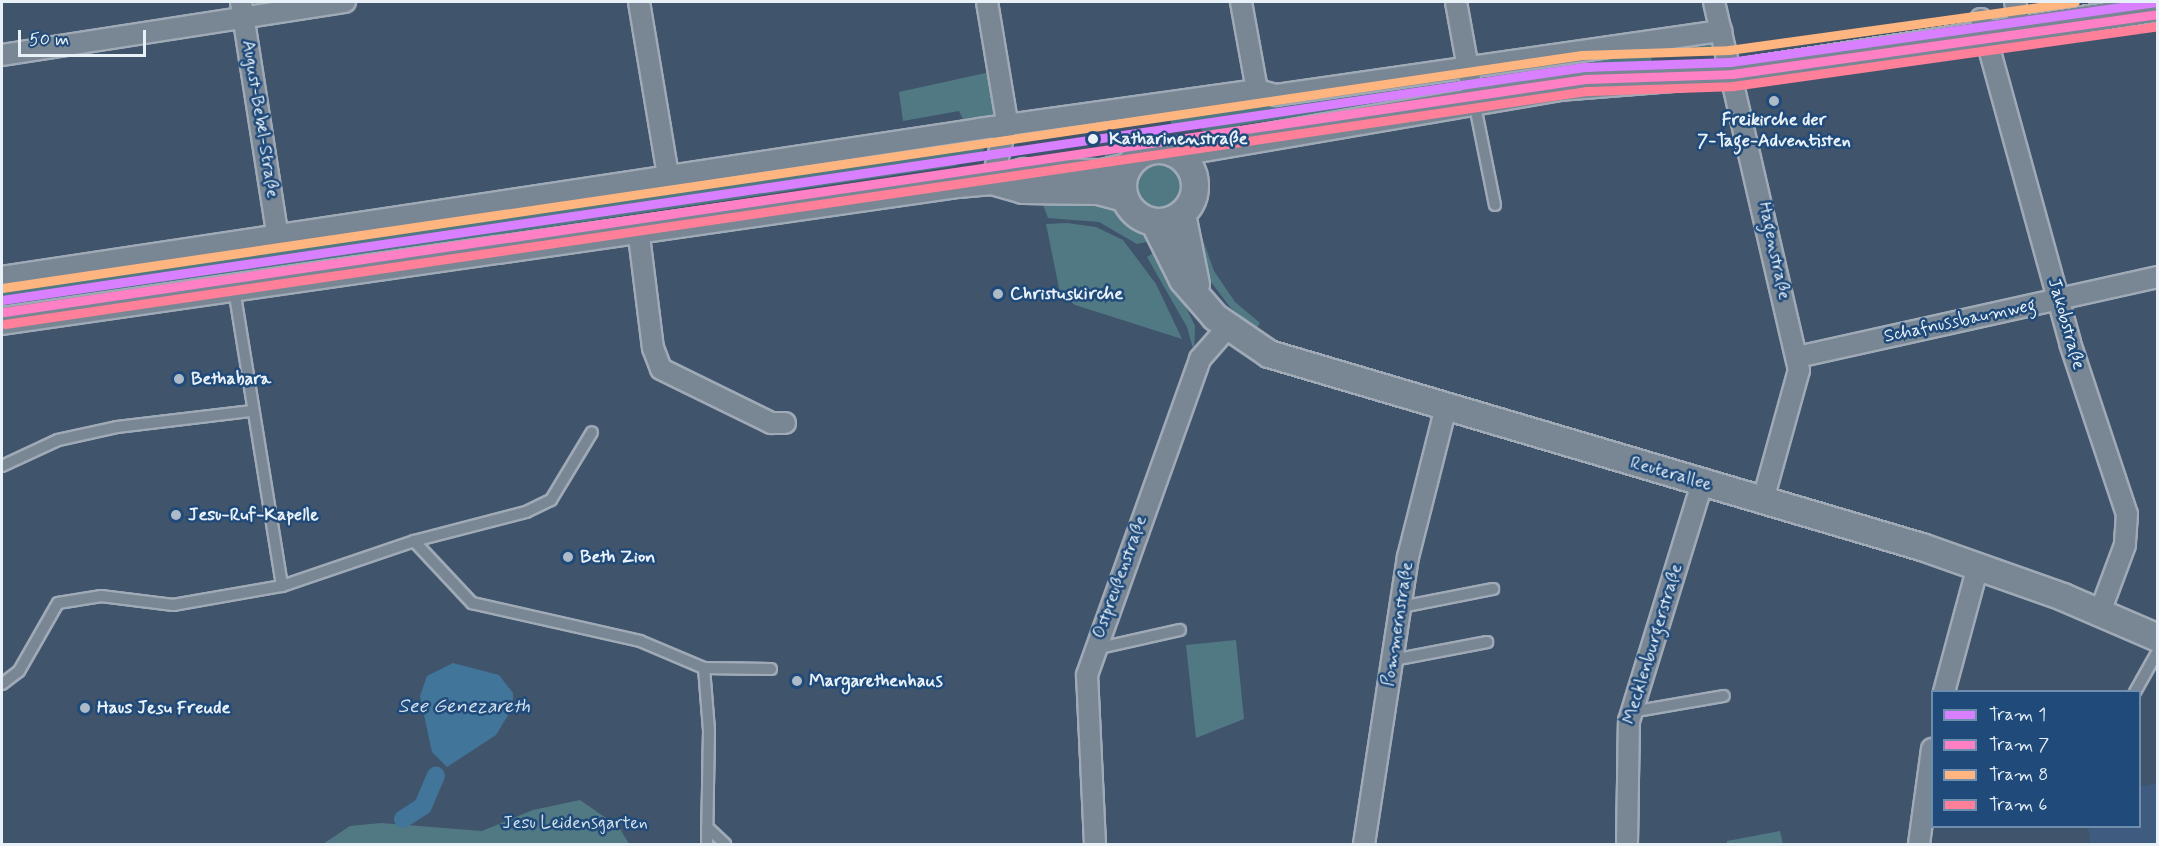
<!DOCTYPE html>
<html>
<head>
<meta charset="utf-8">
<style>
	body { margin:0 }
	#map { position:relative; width:2159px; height:846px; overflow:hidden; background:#40546c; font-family:Mynerve,sans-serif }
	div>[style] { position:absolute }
	.built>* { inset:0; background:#405b80 }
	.green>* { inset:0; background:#517983 }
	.round { border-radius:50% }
	.water>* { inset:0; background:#42759a }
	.canal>* { height:18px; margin:-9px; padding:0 9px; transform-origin:9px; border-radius:9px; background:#42759a }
	.roads { filter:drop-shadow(2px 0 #9faab6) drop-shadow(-2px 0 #9faab6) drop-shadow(0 2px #9faab6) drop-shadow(0 -2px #9faab6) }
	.service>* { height:10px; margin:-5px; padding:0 5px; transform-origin:5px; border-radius:5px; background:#798694 }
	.minor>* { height:20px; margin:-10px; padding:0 10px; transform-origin:10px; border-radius:10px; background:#798694 }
	.tertiary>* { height:26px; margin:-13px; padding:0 13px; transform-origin:13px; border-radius:13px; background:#798694 }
	.tertiary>.ring { margin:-13px; padding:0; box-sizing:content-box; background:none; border:26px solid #798694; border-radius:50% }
	.tram-1>* { height:9px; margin:-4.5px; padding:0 4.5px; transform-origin:4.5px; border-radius:4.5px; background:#d880ff }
	.tram-2>* { height:9px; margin:-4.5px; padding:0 4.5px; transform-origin:4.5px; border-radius:4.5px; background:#ff80c5 }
	.tram-3>* { height:9px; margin:-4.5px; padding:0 4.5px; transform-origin:4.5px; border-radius:4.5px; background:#ffb580 }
	.tram-4>* { height:9px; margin:-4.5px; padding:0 4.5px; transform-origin:4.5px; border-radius:4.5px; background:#ff8098 }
	.dots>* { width:16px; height:16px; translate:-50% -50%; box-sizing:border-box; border:3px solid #1f4a7a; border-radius:50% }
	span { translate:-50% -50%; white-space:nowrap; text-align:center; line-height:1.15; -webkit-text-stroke:5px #1f4a7a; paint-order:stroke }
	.street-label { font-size:18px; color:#e8f1f8 }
	.poi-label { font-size:18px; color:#e8f1f8; font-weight:700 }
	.left { translate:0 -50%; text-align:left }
	.stop-label { font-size:18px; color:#e8f1f8; font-weight:700 }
	.park-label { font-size:18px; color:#d2e0e7 }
	.water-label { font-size:20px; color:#cfdfeb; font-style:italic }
	.frame { position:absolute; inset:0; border:3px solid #e8f1f8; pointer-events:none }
	.legend { position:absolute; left:1931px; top:690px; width:210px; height:138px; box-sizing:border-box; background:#1f4a7a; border:2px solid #6f8dac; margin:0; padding:8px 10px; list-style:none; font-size:18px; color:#e8f1f8 }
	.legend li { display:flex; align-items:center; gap:12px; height:30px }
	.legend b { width:30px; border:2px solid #6f8dac }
	.scale { position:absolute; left:18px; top:30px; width:128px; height:27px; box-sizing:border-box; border:3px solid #e8f1f8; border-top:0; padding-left:8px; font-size:18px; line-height:21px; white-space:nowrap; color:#e8f1f8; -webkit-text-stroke:4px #1f4a7a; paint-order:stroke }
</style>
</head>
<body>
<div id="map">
	<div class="built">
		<div style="clip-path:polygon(2157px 783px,2157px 844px,2091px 844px,2088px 827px,2140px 826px,2140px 787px)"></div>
	</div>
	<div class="green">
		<div style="clip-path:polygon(1713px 38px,1715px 49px,1710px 54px,1653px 54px,1650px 64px,1490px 88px,1487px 83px,1485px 71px)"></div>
		<div style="clip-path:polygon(990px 72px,996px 110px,991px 120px,966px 125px,959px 111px,903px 121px,899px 92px)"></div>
		<div style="clip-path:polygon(1457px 75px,1455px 93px,1240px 125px,1241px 134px,1208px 142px,1200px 126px,1172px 130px,1169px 111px)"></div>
		<div style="clip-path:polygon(993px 134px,982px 152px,955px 166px,2px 309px,2px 285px)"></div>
		<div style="clip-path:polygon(1165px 139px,1166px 142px,1142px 145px,1106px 163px,1104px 148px)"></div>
		<div class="round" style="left:1137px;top:163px;width:44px;height:44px"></div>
		<div style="clip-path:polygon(1040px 197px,1102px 199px,1144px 226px,1155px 240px,1137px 244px,1099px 222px,1048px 218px)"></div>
		<div style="clip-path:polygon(1067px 223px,1096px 227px,1123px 240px,1156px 284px,1182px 339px,1075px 305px,1060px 293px,1046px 224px)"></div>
		<div style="clip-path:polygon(1202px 237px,1214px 271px,1235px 302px,1260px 323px,1256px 329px,1230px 307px,1205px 274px,1190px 241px)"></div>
		<div style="clip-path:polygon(1158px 250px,1195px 326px,1194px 352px,1187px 327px,1147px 257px)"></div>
		<div style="clip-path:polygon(1236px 640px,1244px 719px,1196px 738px,1186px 645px)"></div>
		<div style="clip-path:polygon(580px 800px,619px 827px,629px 844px,323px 844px,350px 826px,381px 823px,482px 831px,533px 810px)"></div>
		<div style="clip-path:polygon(1780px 831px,1783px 844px,1727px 844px,1727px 841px)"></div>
	</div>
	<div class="water">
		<div style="clip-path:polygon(453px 663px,499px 675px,513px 693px,513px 707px,496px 735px,447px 767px,432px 752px,420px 696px,427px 676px)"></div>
	</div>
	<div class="canal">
		<div style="left:403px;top:819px;width:24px;rotate:-33deg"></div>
		<div style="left:423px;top:806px;width:33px;rotate:-67deg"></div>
	</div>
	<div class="roads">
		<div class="service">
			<div style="left:1474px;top:101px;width:106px;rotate:78.6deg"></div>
			<div style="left:234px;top:289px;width:301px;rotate:80.8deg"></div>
			<div style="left:2px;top:466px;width:62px;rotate:-24.9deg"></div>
			<div style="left:58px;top:440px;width:60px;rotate:-12.4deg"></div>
			<div style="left:117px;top:427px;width:136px;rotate:-6.8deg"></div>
			<div style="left:414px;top:541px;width:85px;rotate:46.9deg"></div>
			<div style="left:472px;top:603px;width:172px;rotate:12.7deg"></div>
			<div style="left:640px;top:641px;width:69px;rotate:22.9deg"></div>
			<div style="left:704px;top:668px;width:67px;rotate:0.9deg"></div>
			<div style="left:1401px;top:607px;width:94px;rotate:-11.1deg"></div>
			<div style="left:1095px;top:649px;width:87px;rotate:-12.6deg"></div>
			<div style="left:1393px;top:660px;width:96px;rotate:-10.8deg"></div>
			<div style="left:704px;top:668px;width:62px;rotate:85.4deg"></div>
			<div style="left:709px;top:730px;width:114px;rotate:91deg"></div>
			<div style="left:2px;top:684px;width:21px;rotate:-37deg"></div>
			<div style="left:19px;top:671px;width:78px;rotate:-60.2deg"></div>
			<div style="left:58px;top:603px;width:44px;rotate:-9.2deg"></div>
			<div style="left:101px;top:596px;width:73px;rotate:7.1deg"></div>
			<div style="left:173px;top:605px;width:111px;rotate:-9.9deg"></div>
			<div style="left:282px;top:586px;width:139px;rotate:-18.8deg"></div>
			<div style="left:414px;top:541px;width:116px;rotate:-14.5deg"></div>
			<div style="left:526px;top:512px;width:28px;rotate:-26deg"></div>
			<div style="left:551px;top:500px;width:79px;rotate:-58.9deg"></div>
			<div style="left:2135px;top:692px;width:47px;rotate:-60.7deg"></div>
			<div style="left:1631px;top:712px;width:94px;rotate:-9.8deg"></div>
			<div style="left:707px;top:827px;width:25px;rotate:43deg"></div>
		</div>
		<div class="minor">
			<div style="left:241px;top:2px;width:238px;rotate:81.1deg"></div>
			<div style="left:639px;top:2px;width:176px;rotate:80.5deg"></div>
			<div style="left:987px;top:2px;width:122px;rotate:80.5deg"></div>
			<div style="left:1007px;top:122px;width:61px;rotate:104.3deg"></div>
			<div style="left:1241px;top:2px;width:89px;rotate:79.7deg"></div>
			<div style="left:1456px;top:2px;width:101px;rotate:79.7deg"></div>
			<div style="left:1714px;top:2px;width:378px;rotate:77deg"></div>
			<div style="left:1799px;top:370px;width:135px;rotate:105.5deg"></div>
			<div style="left:2015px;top:2px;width:26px;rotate:77deg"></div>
			<div style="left:1981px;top:19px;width:336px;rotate:74.6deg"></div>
			<div style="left:2070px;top:343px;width:180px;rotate:71.6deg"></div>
			<div style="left:2127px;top:514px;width:31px;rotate:94deg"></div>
			<div style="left:2125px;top:545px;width:72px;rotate:110.5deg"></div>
			<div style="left:2px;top:55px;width:347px;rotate:-8.8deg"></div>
			<div style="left:638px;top:228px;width:121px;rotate:82.9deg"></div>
			<div style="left:653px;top:348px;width:22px;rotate:69deg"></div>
			<div style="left:661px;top:369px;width:123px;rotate:26.1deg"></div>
			<div style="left:771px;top:423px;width:14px"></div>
			<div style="left:2px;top:277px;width:988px;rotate:-8.61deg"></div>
			<div style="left:979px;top:129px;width:281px;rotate:-8deg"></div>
			<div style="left:1257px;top:90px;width:20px;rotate:15deg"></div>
			<div style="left:1276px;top:95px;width:450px;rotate:-8.2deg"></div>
			<div style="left:1797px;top:357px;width:370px;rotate:-12.5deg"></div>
			<div style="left:1944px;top:692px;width:131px;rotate:-74.9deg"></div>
			<div style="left:1095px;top:844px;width:169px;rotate:-92.7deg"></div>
			<div style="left:1087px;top:675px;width:336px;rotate:-70.3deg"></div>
			<div style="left:1200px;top:359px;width:41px;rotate:-48.9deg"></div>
			<div style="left:1364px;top:844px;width:290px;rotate:-81.3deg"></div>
			<div style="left:1408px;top:557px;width:155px;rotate:-75.8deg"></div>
			<div style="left:1627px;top:844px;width:123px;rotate:-89.1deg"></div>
			<div style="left:1629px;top:721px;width:249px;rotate:-72.9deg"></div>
			<div style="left:1919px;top:844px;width:96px;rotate:-82.2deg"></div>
		</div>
		<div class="tertiary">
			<div class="ring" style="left:1123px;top:150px;width:46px;height:46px"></div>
			<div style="left:1174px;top:153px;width:391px;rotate:-9.7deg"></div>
			<div style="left:1559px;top:87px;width:177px;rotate:-4.5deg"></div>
			<div style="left:1735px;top:73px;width:428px;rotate:-8.7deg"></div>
			<div style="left:992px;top:181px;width:33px;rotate:-16deg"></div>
			<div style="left:1024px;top:172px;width:78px;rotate:0.7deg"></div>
			<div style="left:1102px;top:173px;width:27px;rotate:-13deg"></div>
			<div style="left:1182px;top:214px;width:72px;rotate:78.8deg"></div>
			<div style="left:1154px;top:222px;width:65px;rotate:63.4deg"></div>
			<div style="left:1183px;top:280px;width:49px;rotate:49.1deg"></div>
			<div style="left:1215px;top:317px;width:65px;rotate:34.4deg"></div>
			<div style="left:1269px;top:354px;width:681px;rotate:16.47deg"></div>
			<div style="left:1922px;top:547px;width:150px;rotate:19.5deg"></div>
			<div style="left:2063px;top:597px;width:103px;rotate:23.3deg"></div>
			<div style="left:2px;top:321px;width:966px;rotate:-8.16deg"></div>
			<div style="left:958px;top:184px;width:34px;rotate:-5deg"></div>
			<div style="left:992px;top:181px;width:32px;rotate:16deg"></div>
			<div style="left:1023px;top:190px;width:75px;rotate:0.8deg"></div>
			<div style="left:1098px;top:191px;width:28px;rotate:15deg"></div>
		</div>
	</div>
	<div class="tram-1">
		<div style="left:2px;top:300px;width:1599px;rotate:-8.38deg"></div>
		<div style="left:1584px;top:67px;width:146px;rotate:-2deg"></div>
		<div style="left:1730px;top:62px;width:432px;rotate:-8deg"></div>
	</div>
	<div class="tram-2">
		<div style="left:4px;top:312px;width:1598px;rotate:-8.38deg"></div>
		<div style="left:1585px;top:79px;width:147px;rotate:-1.9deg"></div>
		<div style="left:1732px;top:74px;width:430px;rotate:-8deg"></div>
	</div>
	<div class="tram-3">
		<div style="left:2px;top:288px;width:1597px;rotate:-8.39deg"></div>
		<div style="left:1582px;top:55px;width:147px;rotate:-1.9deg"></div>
		<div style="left:1729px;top:50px;width:349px;rotate:-7.9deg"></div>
	</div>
	<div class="tram-4">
		<div style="left:5px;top:324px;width:1598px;rotate:-8.38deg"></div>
		<div style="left:1586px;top:91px;width:147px;rotate:-1.9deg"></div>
		<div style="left:1733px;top:86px;width:429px;rotate:-8deg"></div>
	</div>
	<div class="dots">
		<div style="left:1774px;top:101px;background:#adbac7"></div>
		<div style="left:1093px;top:139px;background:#e8f1f8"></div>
		<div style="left:998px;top:294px;background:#adbac7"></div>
		<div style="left:179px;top:379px;background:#adbac7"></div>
		<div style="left:176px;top:515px;background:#adbac7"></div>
		<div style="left:568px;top:557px;background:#adbac7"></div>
		<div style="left:797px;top:681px;background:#adbac7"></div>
		<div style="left:85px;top:708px;background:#adbac7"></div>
	</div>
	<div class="street-label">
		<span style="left:260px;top:119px;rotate:81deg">August-Bebel-Straße</span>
		<span style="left:1774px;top:251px;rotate:78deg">Hagenstraße</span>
		<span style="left:1960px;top:321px;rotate:-12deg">Schafnussbaumweg</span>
		<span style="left:2066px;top:324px;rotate:74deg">Jakobstraße</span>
		<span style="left:1671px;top:474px;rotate:16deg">Reuterallee</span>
		<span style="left:1120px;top:577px;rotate:-70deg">Ostpreußenstraße</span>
		<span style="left:1398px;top:624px;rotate:-81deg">Pommernstraße</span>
		<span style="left:1653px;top:644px;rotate:-73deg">Mecklenburgerstraße</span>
	</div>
	<div class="poi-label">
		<span style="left:1774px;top:131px">Freikirche der<br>7-Tage-Adventisten</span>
		<span class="left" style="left:1010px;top:294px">Christuskirche</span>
		<span class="left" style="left:191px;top:379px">Bethabara</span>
		<span class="left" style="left:188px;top:515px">Jesu-Ruf-Kapelle</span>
		<span class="left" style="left:580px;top:557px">Beth Zion</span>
		<span class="left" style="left:809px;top:681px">Margarethenhaus</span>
		<span class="left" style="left:97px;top:708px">Haus Jesu Freude</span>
	</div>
	<div class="stop-label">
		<span class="left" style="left:1109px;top:139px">Katharinenstraße</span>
	</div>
	<div class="park-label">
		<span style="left:575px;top:823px">Jesu Leidensgarten</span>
	</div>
	<div class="water-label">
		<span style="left:464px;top:706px">See Genezareth</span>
	</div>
	<div class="frame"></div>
	<ul class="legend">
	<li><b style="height:8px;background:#d880ff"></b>Tram 1</li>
	<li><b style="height:8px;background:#ff80c5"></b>Tram 7</li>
	<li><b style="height:8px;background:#ffb580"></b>Tram 8</li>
	<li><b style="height:8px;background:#ff8098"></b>Tram 6</li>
	</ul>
	<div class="scale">50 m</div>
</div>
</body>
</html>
